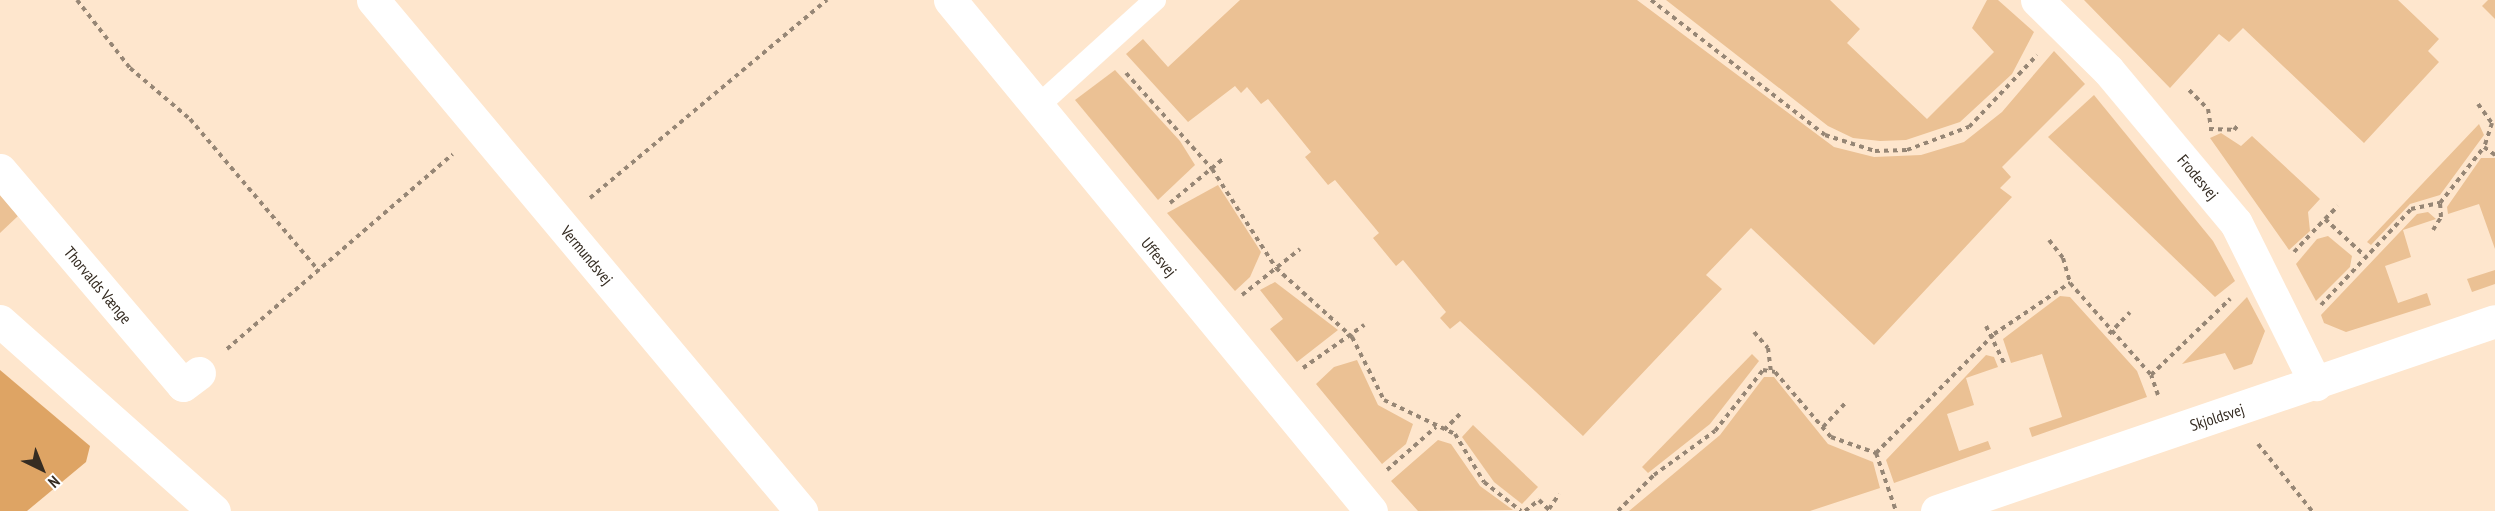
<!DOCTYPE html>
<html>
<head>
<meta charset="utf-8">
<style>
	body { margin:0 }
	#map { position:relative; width:2495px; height:511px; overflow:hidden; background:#fee6cd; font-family:"PT Sans Narrow",sans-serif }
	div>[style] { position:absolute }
	.green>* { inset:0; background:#ebc194 }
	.forest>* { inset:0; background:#dea464 }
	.path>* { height:4px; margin-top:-2px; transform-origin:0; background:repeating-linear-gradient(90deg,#968675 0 4.5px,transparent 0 9px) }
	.lane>* { height:22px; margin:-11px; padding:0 11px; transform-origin:11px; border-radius:11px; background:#fff }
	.street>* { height:33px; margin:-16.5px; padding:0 16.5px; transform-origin:16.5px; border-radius:16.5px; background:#fff }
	span { translate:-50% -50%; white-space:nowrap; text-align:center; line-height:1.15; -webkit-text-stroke:5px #fff; paint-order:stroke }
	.street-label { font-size:16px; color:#352c22 }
	.north { position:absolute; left:12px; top:439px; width:60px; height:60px; -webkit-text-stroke:4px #fff; paint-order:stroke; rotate:137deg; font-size:16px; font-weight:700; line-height:24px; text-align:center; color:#352c22 }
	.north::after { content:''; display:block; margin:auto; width:21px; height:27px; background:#352c22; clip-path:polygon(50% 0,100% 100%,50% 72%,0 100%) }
</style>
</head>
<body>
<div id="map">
	<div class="green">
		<div style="clip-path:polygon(1240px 0,1637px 0,1834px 147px,1874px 157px,1921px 155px,1964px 142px,2002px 112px,2054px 51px,2085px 84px,2002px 167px,2011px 177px,2000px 188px,2012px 197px,1874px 345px,1751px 228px,1706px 275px,1722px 289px,1583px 436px,1460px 321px,1450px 329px,1440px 318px,1446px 312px,1403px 260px,1396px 266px,1373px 238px,1379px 233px,1335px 180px,1328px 185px,1305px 157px,1311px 152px,1268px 99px,1261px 104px,1247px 87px,1241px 93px,1235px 86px,1188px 122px,1126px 54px,1143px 39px,1168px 67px)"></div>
		<div style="clip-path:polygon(1666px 0,1830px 0,1860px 29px,1847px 43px,1927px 119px,1994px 52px,1972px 28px,1987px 0,1998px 0,2034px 32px,2012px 74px,1960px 122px,1906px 140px,1880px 141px,1853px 138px,1828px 126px)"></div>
		<div style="clip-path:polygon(2084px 0,2398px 0,2439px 39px,2428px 51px,2439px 62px,2364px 143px,2243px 28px,2229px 42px,2219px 34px,2170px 88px)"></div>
		<div style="clip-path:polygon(2488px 0,2495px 0,2495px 19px,2482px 6px)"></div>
		<div style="clip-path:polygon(1115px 70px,1180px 141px,1195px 165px,1158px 200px,1075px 100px)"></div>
		<div style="clip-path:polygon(2094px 95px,2213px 241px,2235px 281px,2215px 297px,2048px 137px)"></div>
		<div style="clip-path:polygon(2479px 124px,2484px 135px,2440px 195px,2410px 204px,2371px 245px,2367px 242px)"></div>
		<div style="clip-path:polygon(2221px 133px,2241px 146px,2252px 136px,2320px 199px,2308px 212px,2310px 231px,2289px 250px,2210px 138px)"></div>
		<div style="clip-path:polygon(2481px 158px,2495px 158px,2495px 249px,2479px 204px,2448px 214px,2447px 207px)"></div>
		<div style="clip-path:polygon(1218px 185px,1261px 252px,1250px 277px,1235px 291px,1167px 213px)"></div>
		<div style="clip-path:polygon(0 194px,18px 216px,0 233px)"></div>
		<div style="clip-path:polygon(2428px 212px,2436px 219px,2403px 230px,2411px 257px,2385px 266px,2398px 303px,2427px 293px,2431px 305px,2346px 332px,2324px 323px,2321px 315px,2417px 214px)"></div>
		<div style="clip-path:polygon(2328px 236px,2352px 256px,2350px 267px,2316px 301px,2296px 264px,2317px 239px)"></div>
		<div style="clip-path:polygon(2495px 270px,2495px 284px,2472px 292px,2467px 279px)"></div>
		<div style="clip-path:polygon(1275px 282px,1338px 330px,1297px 362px,1270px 329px,1283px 319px,1260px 290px)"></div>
		<div style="clip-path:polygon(2060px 296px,2070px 297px,2137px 371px,2147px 397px,2032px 437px,2029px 428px,2062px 417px,2042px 354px,2011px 363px,2003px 339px)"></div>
		<div style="clip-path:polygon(2247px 297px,2265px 331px,2252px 364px,2234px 370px,2225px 353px,2182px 364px)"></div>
		<div style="clip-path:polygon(1752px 354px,1759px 361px,1710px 424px,1648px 473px,1642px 467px)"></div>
		<div style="clip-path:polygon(1986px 355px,1994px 357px,1998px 367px,1966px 378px,1974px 405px,1947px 414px,1959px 451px,1988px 441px,1991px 449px,1894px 483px,1886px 460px)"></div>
		<div style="clip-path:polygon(1357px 360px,1378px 405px,1413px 424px,1406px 444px,1382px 464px,1316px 384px,1334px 367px)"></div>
		<div style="clip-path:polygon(1764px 377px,1774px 377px,1828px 444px,1873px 462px,1880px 488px,1810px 511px,1629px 511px,1720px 435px)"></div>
		<div style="clip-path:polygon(1473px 425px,1538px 487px,1522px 504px,1494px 482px,1462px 437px)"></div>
		<div style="clip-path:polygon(1438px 440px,1451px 444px,1480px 486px,1513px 510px,1418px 511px,1391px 481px)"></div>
	</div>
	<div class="forest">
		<div style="clip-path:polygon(0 370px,90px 446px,86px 462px,27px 511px,0 511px)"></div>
	</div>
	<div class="path">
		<div style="left:77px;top:0;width:86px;rotate:52.1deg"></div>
		<div style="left:130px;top:68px;width:79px;rotate:40.4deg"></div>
		<div style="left:190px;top:119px;width:199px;rotate:49.7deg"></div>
		<div style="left:1651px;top:0;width:220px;rotate:37.8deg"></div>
		<div style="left:1825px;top:135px;width:52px;rotate:17.7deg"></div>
		<div style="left:1875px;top:151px;width:32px;rotate:-2deg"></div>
		<div style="left:1907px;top:150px;width:66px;rotate:-20.4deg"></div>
		<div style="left:1969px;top:127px;width:99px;rotate:-46.6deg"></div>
		<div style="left:1126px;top:73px;width:129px;rotate:48.1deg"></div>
		<div style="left:1212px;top:169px;width:118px;rotate:57.1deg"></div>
		<div style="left:1276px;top:268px;width:103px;rotate:42.2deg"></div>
		<div style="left:1352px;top:337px;width:71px;rotate:63.1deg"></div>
		<div style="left:1384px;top:400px;width:79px;rotate:25.6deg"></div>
		<div style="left:1455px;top:434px;width:56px;rotate:58.9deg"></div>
		<div style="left:1484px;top:482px;width:47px;rotate:38.1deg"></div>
		<div style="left:2189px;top:90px;width:27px;rotate:45deg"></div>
		<div style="left:2208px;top:109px;width:18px;rotate:81deg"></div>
		<div style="left:2478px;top:104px;width:24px;rotate:54deg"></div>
		<div style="left:2492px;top:123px;width:25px;rotate:108deg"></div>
		<div style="left:2209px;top:129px;width:25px;rotate:2deg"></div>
		<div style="left:2234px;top:130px;width:8px;rotate:-50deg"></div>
		<div style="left:590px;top:198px;width:309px;rotate:-39.9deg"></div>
		<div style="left:1170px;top:203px;width:70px;rotate:-39.8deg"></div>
		<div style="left:2325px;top:219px;width:18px;rotate:-45deg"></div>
		<div style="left:2433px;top:230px;width:15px;rotate:-58deg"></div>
		<div style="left:2441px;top:217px;width:14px;rotate:-94deg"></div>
		<div style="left:2049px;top:240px;width:23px;rotate:52deg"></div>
		<div style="left:2063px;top:258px;width:26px;rotate:74deg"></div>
		<div style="left:2294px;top:252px;width:45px;rotate:-46.8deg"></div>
		<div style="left:2325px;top:219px;width:56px;rotate:42.8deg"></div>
		<div style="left:1242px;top:295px;width:74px;rotate:-38.4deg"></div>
		<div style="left:2321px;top:305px;width:132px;rotate:-46.8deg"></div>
		<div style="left:2411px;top:209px;width:30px;rotate:-12deg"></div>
		<div style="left:2440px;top:203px;width:71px;rotate:-51.8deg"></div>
		<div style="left:2484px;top:147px;width:14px;rotate:36deg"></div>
		<div style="left:1986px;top:326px;width:43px;rotate:64deg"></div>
		<div style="left:1754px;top:332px;width:21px;rotate:49deg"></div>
		<div style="left:1768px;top:348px;width:23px;rotate:83deg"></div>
		<div style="left:2109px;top:334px;width:30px;rotate:-46deg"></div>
		<div style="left:227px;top:349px;width:298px;rotate:-40.8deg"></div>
		<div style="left:1303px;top:368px;width:75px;rotate:-35.2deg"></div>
		<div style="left:2158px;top:395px;width:21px;rotate:-109deg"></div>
		<div style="left:2151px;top:375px;width:110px;rotate:-43.9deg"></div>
		<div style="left:1823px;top:427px;width:33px;rotate:-47deg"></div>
		<div style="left:1444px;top:430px;width:24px;rotate:-45deg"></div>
		<div style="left:2258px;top:444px;width:86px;rotate:51.1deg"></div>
		<div style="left:1876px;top:453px;width:61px;rotate:71deg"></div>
		<div style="left:1387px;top:470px;width:65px;rotate:-41.3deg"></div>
		<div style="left:1549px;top:509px;width:18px;rotate:-56deg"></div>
		<div style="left:1525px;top:511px;width:18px;rotate:-38deg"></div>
		<div style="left:1539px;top:500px;width:16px;rotate:45deg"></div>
		<div style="left:1618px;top:511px;width:51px;rotate:-45deg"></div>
		<div style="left:1654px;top:475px;width:75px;rotate:-35.8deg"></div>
		<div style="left:1715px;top:431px;width:78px;rotate:-51.8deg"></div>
		<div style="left:1763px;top:370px;width:12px;rotate:9deg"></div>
		<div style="left:1775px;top:372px;width:86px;rotate:49.3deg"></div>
		<div style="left:1831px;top:437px;width:48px;rotate:19.6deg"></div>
		<div style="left:1876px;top:453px;width:168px;rotate:-45.2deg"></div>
		<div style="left:1994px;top:334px;width:92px;rotate:-33.9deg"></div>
		<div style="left:2070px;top:283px;width:123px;rotate:48.6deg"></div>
	</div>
	<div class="lane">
		<div style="left:1038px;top:106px;width:158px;rotate:-42.2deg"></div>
	</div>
	<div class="street">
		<div style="left:373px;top:0;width:667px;rotate:50.05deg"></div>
		<div style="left:950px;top:0;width:662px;rotate:50.52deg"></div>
		<div style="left:2037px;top:0;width:100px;rotate:44.6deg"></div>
		<div style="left:2108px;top:70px;width:199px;rotate:50.1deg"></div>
		<div style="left:2236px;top:223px;width:180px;rotate:63.6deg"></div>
		<div style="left:0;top:170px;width:282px;rotate:49.6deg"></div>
		<div style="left:183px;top:385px;width:20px;rotate:-37deg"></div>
		<div style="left:0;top:321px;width:286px;rotate:41.6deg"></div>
		<div style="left:1937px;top:511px;width:589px;rotate:-18.8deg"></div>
	</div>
	<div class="street-label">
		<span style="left:2198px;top:177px;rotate:50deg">Frodesvej</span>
		<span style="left:587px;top:255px;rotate:50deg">Vermundsvej</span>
		<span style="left:1159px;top:257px;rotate:50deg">Uffesvej</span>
		<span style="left:98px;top:285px;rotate:50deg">Thorvalds Vænge</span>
		<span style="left:2217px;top:417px;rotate:-18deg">Skjoldsvej</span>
	</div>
	<div class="north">N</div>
</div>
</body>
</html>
